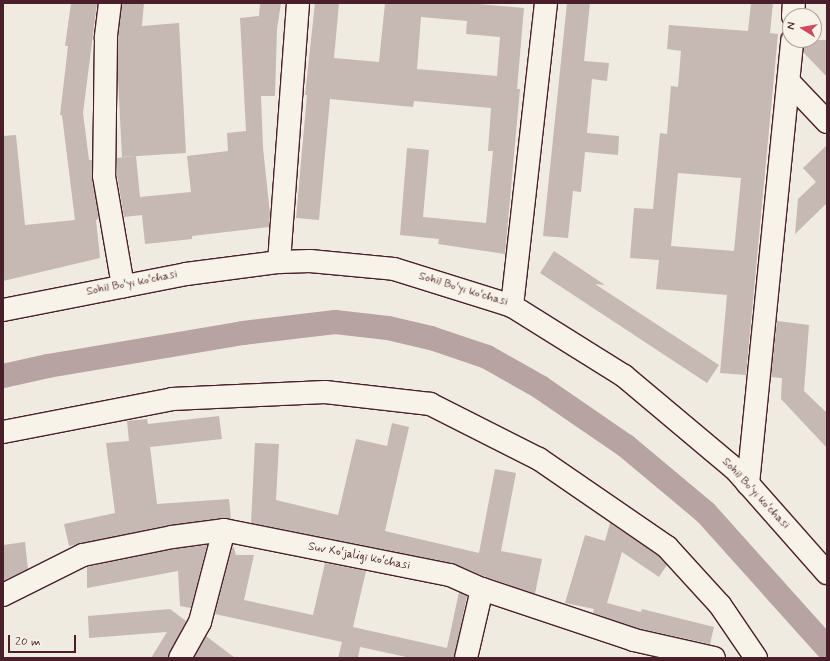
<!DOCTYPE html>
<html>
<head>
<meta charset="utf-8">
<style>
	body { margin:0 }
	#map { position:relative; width:830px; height:661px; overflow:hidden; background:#f0ebe0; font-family:Mynerve,sans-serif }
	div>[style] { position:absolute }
	.canal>* { height:24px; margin:-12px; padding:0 12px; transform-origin:12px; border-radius:12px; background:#b7a4a2 }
	.building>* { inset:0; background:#c6b8b3 }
	.roads { filter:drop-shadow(1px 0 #4a1f2b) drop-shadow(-1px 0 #4a1f2b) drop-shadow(0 1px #4a1f2b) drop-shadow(0 -1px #4a1f2b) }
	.minor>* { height:22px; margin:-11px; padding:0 11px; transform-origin:11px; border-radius:11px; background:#f7f3e8 }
	.secondary>* { height:22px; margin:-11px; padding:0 11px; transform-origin:11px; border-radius:11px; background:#f7f3e8 }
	span { translate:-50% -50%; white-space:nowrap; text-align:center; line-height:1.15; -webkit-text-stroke:4px #f7f3e8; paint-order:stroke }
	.street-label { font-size:12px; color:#4a1f2b }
	.frame { position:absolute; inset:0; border:4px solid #4a1f2b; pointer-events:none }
	.north { position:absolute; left:782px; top:8px; width:40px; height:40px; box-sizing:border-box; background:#f7f3e8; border:1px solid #b29e9c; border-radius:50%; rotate:281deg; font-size:11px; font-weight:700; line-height:16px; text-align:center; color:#4a1f2b }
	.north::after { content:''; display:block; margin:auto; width:14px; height:18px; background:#d1495b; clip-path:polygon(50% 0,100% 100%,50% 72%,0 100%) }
	.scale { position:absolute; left:8px; top:635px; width:68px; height:18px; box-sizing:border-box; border:2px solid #4a1f2b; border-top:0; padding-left:5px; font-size:12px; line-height:14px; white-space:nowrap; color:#4a1f2b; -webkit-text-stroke:3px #f7f3e8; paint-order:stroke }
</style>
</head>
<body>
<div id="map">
	<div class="canal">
		<div style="left:3px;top:376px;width:46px;rotate:-12.5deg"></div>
		<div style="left:48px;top:366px;width:198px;rotate:-9.6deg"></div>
		<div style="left:243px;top:333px;width:93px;rotate:-6.8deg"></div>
		<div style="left:335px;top:322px;width:53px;rotate:6.5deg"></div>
		<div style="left:388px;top:328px;width:44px;rotate:13.1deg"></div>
		<div style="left:431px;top:338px;width:59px;rotate:18.7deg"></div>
		<div style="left:487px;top:357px;width:61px;rotate:29.5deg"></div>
		<div style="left:540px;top:387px;width:104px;rotate:34.5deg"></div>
		<div style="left:626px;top:446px;width:104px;rotate:39.9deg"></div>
		<div style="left:706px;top:513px;width:181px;rotate:48.1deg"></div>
	</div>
	<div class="building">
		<div style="clip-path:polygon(71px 3px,97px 3px,83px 113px,89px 160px,92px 160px,92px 178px,99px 219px,96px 220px,100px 258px,3px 281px,3px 136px,16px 135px,25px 225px,75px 220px,62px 115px,60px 115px,68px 46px,65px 46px)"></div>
		<div style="clip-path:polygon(122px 3px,144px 3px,142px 26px,179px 23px,186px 153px,122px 157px,118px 78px,118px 39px)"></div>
		<div style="clip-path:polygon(260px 3px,281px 3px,277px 29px,275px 96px,261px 96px,263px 148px,270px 214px,269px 227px,192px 236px,192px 239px,145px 244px,142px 215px,124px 217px,117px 175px,117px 158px,136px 156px,140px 197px,191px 192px,187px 156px,228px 151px,227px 133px,246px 131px,240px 18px,259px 16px)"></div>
		<div style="clip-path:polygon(evenodd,315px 3px,339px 3px,334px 58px,379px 62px,385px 3px,467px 3px,524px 8px,517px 89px,520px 89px,505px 254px,438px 244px,439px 239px,400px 235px,407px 148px,429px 150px,423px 217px,486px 223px,493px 151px,488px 151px,491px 108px,414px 101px,413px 107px,330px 99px,319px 220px,296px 218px,307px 95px,305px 95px,315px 3px,421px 17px,467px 21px,466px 34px,500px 37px,497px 76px,417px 69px,421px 17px)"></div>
		<div style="clip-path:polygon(567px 3px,590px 3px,584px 61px,609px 63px,607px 81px,592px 79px,587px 133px,619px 136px,618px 155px,585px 152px,581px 192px,573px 191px,568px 238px,543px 236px)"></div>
		<div style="clip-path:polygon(evenodd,751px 3px,773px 3px,770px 33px,778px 34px,746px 375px,720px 373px,727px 295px,656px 289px,659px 260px,630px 258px,634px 208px,653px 209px,660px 133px,667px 134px,671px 86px,678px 87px,681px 51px,667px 49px,669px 25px,748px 31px,751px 3px,678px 173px,741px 178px,734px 251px,671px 246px,678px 173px)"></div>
		<div style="clip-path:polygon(804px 40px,827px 40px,827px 77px,803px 52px)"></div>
		<div style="clip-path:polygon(827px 145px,827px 203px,795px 234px,798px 199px,816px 182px,803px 168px)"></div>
		<div style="clip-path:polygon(554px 251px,605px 285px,595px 284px,719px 365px,707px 383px,540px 273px)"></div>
		<div style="clip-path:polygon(777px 321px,809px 325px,804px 391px,827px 413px,827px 448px,781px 399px,782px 378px,771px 377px)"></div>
		<div style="clip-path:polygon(219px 416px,222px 439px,150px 447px,157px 504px,229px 499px,231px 519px,222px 518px,170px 525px,69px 546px,64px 524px,115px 513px,106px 443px,129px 441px,127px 421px,147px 419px,148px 424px)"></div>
		<div style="clip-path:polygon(392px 423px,409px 427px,385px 531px,479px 553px,495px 469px,516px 473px,501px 551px,542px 559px,535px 594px,486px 577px,452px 563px,251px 523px,255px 443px,279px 444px,276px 500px,338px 515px,356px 439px,387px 446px)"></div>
		<div style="clip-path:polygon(610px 523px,659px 556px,667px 565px,659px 577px,622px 552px,607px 603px,641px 612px,642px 609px,714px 627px,710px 644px,637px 628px,593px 613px,594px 609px,565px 603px,585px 535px,605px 541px)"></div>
		<div style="clip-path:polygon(25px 542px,28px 569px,3px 581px,3px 545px)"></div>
		<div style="clip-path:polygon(207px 545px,191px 608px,180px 606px,178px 571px,87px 588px,87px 567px,174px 549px)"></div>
		<div style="clip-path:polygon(233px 545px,236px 555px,254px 555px,244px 600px,313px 615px,325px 563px,366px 571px,353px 627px,447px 648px,459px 592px,467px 596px,454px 658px,411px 658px,360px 647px,358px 658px,338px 658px,342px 642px,215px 614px)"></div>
		<div style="clip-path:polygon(170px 609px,186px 621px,168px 658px,151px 658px,167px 632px,89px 638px,88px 616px)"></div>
		<div style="clip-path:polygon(206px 636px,235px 658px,194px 658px)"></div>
	</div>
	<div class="roads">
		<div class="minor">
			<div style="left:110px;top:3px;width:35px;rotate:97deg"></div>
			<div style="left:106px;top:38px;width:138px;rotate:90.8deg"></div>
			<div style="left:104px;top:176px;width:112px;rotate:80.2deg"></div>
			<div style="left:793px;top:16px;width:13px;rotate:-86deg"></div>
			<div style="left:789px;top:82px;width:55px;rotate:46.5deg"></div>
			<div style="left:279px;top:262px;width:260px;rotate:-85.8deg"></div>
			<div style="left:512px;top:306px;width:305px;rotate:-83.6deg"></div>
			<div style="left:3px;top:432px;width:172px;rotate:-11deg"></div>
			<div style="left:172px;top:399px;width:153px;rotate:-2.6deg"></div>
			<div style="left:325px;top:392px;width:106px;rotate:6.5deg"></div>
			<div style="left:430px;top:404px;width:122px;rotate:26.8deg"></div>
			<div style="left:539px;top:459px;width:155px;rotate:34.5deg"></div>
			<div style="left:667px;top:547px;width:79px;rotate:47.6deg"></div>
			<div style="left:720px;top:605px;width:64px;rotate:55.8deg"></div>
			<div style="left:748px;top:484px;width:446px;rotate:-84.3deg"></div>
			<div style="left:3px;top:595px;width:89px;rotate:-26.6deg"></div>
			<div style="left:83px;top:555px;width:91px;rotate:-11.4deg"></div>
			<div style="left:172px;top:537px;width:52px;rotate:-7.7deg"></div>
			<div style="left:224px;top:530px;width:230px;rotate:11.3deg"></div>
			<div style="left:450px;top:575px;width:35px;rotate:24deg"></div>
			<div style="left:482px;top:589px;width:160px;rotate:18.5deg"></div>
			<div style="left:634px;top:640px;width:82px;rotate:12.7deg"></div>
			<div style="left:180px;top:658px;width:41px;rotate:-60.9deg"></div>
			<div style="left:200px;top:622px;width:95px;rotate:-75.4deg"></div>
			<div style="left:466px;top:658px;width:71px;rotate:-76.9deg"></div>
		</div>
		<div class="secondary">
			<div style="left:3px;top:310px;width:187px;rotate:-11.1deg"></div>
			<div style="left:186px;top:274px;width:94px;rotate:-7.4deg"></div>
			<div style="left:279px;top:262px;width:31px;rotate:-2deg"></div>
			<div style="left:310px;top:261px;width:84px;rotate:5.4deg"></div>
			<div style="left:394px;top:269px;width:124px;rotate:17.4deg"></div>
			<div style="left:512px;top:306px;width:132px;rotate:32deg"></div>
			<div style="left:624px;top:376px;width:145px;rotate:40deg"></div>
			<div style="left:735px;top:469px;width:139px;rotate:48.5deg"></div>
		</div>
	</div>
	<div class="street-label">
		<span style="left:132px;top:284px;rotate:-11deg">Sohil Boʻyi koʻchasi</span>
		<span style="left:463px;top:290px;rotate:17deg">Sohil Boʻyi koʻchasi</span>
		<span style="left:755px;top:494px;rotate:47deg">Sohil Boʻyi koʻchasi</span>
		<span style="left:359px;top:557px;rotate:11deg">Suv Xoʻjaligi koʻchasi</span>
	</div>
	<div class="frame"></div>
	<div class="north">N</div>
	<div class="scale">20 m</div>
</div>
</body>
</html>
